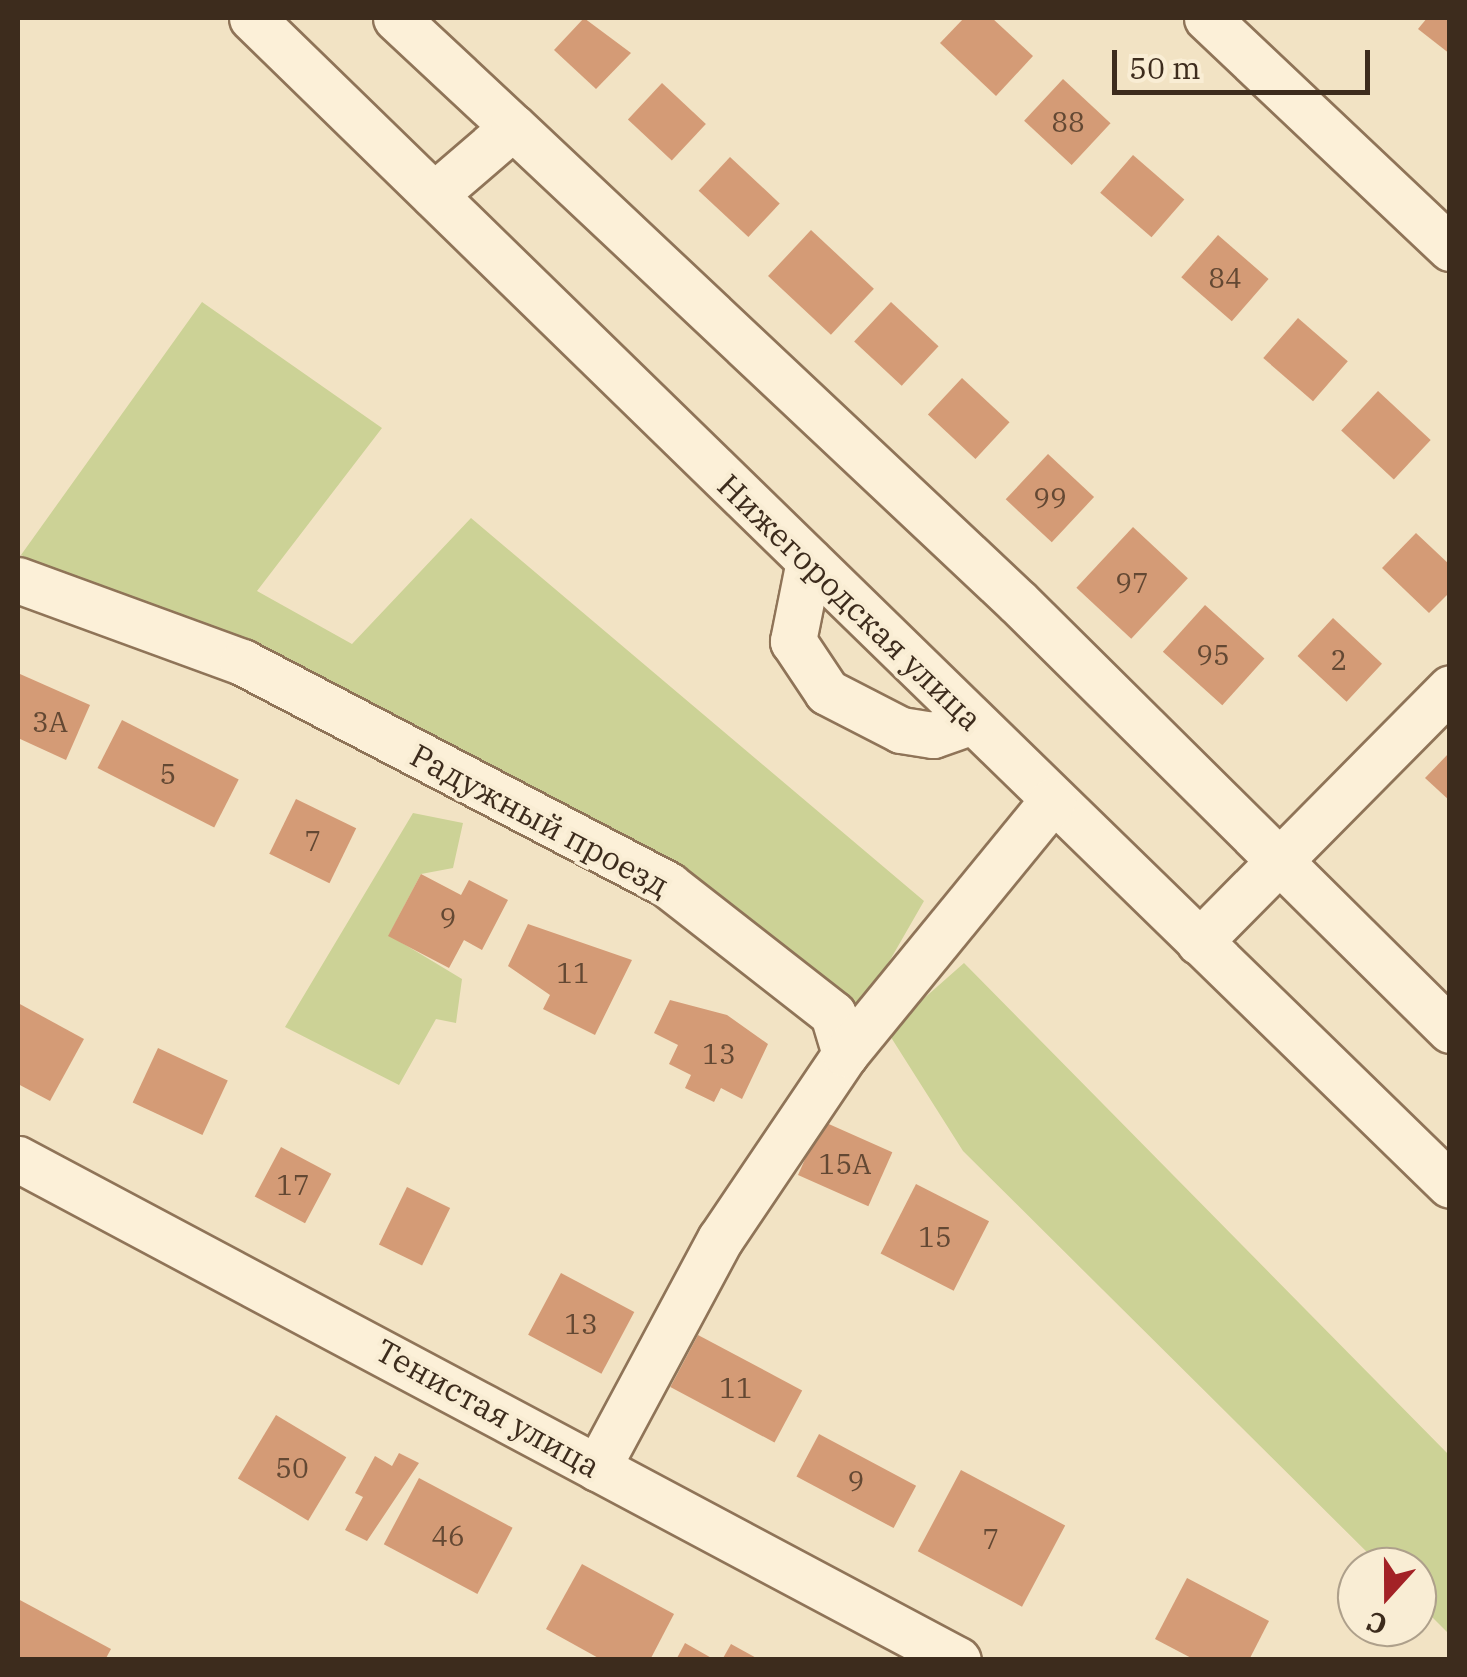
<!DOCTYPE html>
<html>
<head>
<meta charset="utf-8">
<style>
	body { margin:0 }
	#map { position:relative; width:1467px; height:1677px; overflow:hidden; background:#f2e3c4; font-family:"IBM Plex Serif",serif }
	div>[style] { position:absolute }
	.green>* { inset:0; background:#ccd296 }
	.building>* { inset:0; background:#d49b76; transform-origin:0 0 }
	.roads { filter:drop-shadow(2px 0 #8f7458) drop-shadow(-2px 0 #8f7458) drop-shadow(0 2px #8f7458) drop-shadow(0 -2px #8f7458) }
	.minor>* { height:45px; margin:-22.5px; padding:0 22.5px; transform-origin:22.5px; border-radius:22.5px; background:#fcf0d8 }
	span { translate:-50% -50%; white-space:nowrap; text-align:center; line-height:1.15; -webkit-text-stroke:8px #f9edd4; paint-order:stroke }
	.number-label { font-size:28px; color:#634833 }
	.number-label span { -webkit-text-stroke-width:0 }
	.street-label { font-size:32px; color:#3d2c1d }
	.frame { position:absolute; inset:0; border:20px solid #3d2c1d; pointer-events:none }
	.north { position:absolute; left:1337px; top:1547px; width:100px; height:100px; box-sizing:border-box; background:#f9edd4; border:2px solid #aea08b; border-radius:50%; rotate:201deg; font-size:28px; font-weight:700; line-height:40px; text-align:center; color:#3d2c1d }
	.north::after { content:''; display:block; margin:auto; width:35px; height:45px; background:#a32226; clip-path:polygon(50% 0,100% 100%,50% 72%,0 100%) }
	.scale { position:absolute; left:1112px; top:50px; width:258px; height:45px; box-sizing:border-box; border:5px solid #3d2c1d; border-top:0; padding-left:12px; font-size:30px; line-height:35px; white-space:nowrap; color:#3d2c1d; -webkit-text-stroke:8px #f9edd4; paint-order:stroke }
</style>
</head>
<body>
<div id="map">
	<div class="green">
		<div style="clip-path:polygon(202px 302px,382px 428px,257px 591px,352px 644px,471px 518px,924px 901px,855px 1021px,488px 772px,21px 555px)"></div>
		<div style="clip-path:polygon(413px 813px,463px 823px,453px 868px,421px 874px,389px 935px,462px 979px,456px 1023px,436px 1019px,399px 1085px,285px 1027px)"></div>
		<div style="clip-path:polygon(964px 963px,1449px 1455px,1449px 1634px,1417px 1602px,1417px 1567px,1382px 1567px,963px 1151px,887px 1031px)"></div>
	</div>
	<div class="building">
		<div style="clip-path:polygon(584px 18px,631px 53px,596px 89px,554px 50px)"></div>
		<div style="clip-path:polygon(964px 18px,992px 18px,1033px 56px,996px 96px,940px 43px)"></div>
		<div style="clip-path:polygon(1427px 18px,1450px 18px,1450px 54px,1418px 29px)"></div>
		<div style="left:1063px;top:79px;width:65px;height:57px;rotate:43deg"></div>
		<div style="left:662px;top:83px;width:60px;height:50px;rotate:43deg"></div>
		<div style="left:1133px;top:155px;width:68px;height:50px;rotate:41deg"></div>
		<div style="left:730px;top:157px;width:68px;height:46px;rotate:43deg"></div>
		<div style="left:811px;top:230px;width:86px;height:63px;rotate:43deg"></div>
		<div style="left:1218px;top:235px;width:67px;height:56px;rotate:41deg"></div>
		<div style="left:891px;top:302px;width:65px;height:54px;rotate:43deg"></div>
		<div style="left:1298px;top:318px;width:66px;height:53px;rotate:41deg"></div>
		<div style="left:962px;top:378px;width:65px;height:50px;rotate:43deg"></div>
		<div style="left:1378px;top:391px;width:72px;height:54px;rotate:43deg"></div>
		<div style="left:1048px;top:454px;width:63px;height:62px;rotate:43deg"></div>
		<div style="left:1133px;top:527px;width:75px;height:83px;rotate:43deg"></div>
		<div style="clip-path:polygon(1416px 533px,1450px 565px,1450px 592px,1429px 613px,1382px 568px)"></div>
		<div style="left:1205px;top:605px;width:80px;height:63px;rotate:42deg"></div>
		<div style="left:1333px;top:618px;width:67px;height:52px;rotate:43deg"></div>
		<div style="clip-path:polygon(20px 674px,90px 705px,66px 760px,18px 738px)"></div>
		<div style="left:122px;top:720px;width:131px;height:54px;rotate:27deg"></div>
		<div style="clip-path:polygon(1450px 752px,1450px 801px,1425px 778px)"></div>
		<div style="left:296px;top:799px;width:67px;height:61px;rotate:26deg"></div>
		<div style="clip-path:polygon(421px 874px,461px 895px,469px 880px,508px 900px,482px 950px,464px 940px,449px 968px,388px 936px)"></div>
		<div style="clip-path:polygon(528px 924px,632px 960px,595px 1035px,543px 1009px,550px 995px,508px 966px)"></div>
		<div style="clip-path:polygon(670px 1000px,727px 1015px,768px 1044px,742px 1099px,721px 1088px,714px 1102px,685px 1088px,691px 1075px,669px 1064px,678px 1045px,654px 1033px)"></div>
		<div style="clip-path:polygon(18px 1003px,84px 1039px,50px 1101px,18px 1084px)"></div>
		<div style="left:158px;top:1048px;width:77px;height:60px;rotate:25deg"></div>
		<div style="left:822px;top:1121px;width:77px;height:59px;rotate:24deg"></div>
		<div style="left:281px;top:1147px;width:57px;height:56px;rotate:28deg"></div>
		<div style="left:916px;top:1184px;width:82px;height:78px;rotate:27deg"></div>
		<div style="left:407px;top:1187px;width:48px;height:64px;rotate:26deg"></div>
		<div style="left:561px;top:1273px;width:83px;height:70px;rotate:28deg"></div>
		<div style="left:698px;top:1335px;width:118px;height:59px;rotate:28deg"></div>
		<div style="left:276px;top:1415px;width:82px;height:74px;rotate:31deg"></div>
		<div style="left:819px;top:1434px;width:110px;height:48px;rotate:28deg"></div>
		<div style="clip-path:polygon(399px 1453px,419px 1463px,367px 1541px,345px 1530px,363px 1497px,355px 1493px,375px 1456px,392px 1466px)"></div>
		<div style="left:961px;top:1470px;width:118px;height:92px;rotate:28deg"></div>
		<div style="left:419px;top:1478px;width:106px;height:75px;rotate:28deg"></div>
		<div style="clip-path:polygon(582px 1564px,674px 1614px,650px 1660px,602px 1660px,546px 1629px)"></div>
		<div style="clip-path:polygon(1187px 1578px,1269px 1621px,1249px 1660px,1195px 1660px,1155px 1639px)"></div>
		<div style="clip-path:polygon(18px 1599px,111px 1649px,105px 1660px,18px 1660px)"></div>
		<div style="clip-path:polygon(685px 1643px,715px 1660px,676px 1660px)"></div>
		<div style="clip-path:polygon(731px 1644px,760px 1660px,722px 1660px)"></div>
	</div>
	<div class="roads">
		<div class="minor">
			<div style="left:252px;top:18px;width:1672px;rotate:44.25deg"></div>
			<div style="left:396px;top:18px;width:160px;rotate:43deg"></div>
			<div style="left:1207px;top:18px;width:335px;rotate:43.4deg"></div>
			<div style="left:434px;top:195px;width:104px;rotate:-40.7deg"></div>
			<div style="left:513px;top:127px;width:693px;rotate:43.25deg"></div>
			<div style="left:1018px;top:602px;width:608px;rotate:44.73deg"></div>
			<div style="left:809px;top:561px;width:82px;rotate:101.3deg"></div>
			<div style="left:793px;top:641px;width:61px;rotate:56.3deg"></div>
			<div style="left:827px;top:692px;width:83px;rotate:27.2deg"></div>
			<div style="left:901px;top:730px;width:32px;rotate:9deg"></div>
			<div style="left:933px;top:735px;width:42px;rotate:-19.3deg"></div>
			<div style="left:18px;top:580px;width:239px;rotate:20.1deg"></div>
			<div style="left:242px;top:662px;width:481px;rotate:27.6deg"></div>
			<div style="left:668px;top:885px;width:209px;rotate:38deg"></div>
			<div style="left:833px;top:1014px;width:42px;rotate:73.3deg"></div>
			<div style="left:845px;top:1054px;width:223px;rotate:124deg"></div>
			<div style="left:720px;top:1239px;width:260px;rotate:118.2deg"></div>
			<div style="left:1199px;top:942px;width:357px;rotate:-45.3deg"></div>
			<div style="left:845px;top:1054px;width:328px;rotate:-50.7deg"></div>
			<div style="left:18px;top:1159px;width:1065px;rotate:28.06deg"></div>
		</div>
	</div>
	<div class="number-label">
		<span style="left:1068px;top:122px">88</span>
		<span style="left:1225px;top:278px">84</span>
		<span style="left:1050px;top:498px">99</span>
		<span style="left:1132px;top:583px">97</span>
		<span style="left:1213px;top:655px">95</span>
		<span style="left:1339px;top:660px">2</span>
		<span style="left:50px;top:722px">3А</span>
		<span style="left:168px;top:774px">5</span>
		<span style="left:313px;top:841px">7</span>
		<span style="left:448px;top:918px">9</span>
		<span style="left:573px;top:973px">11</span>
		<span style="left:719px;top:1054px">13</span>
		<span style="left:845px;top:1164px">15А</span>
		<span style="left:293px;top:1185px">17</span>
		<span style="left:935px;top:1237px">15</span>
		<span style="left:581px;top:1324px">13</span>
		<span style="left:736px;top:1388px">11</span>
		<span style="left:292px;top:1468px">50</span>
		<span style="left:856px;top:1481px">9</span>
		<span style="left:448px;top:1536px">46</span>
		<span style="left:991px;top:1539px">7</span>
	</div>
	<div class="street-label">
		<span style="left:850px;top:602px;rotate:44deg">Нижегородская улица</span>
		<span style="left:540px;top:820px;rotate:28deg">Радужный проезд</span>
		<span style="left:488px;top:1408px;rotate:29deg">Тенистая улица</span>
	</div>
	<div class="frame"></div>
	<div class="north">С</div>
	<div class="scale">50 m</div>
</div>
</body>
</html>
